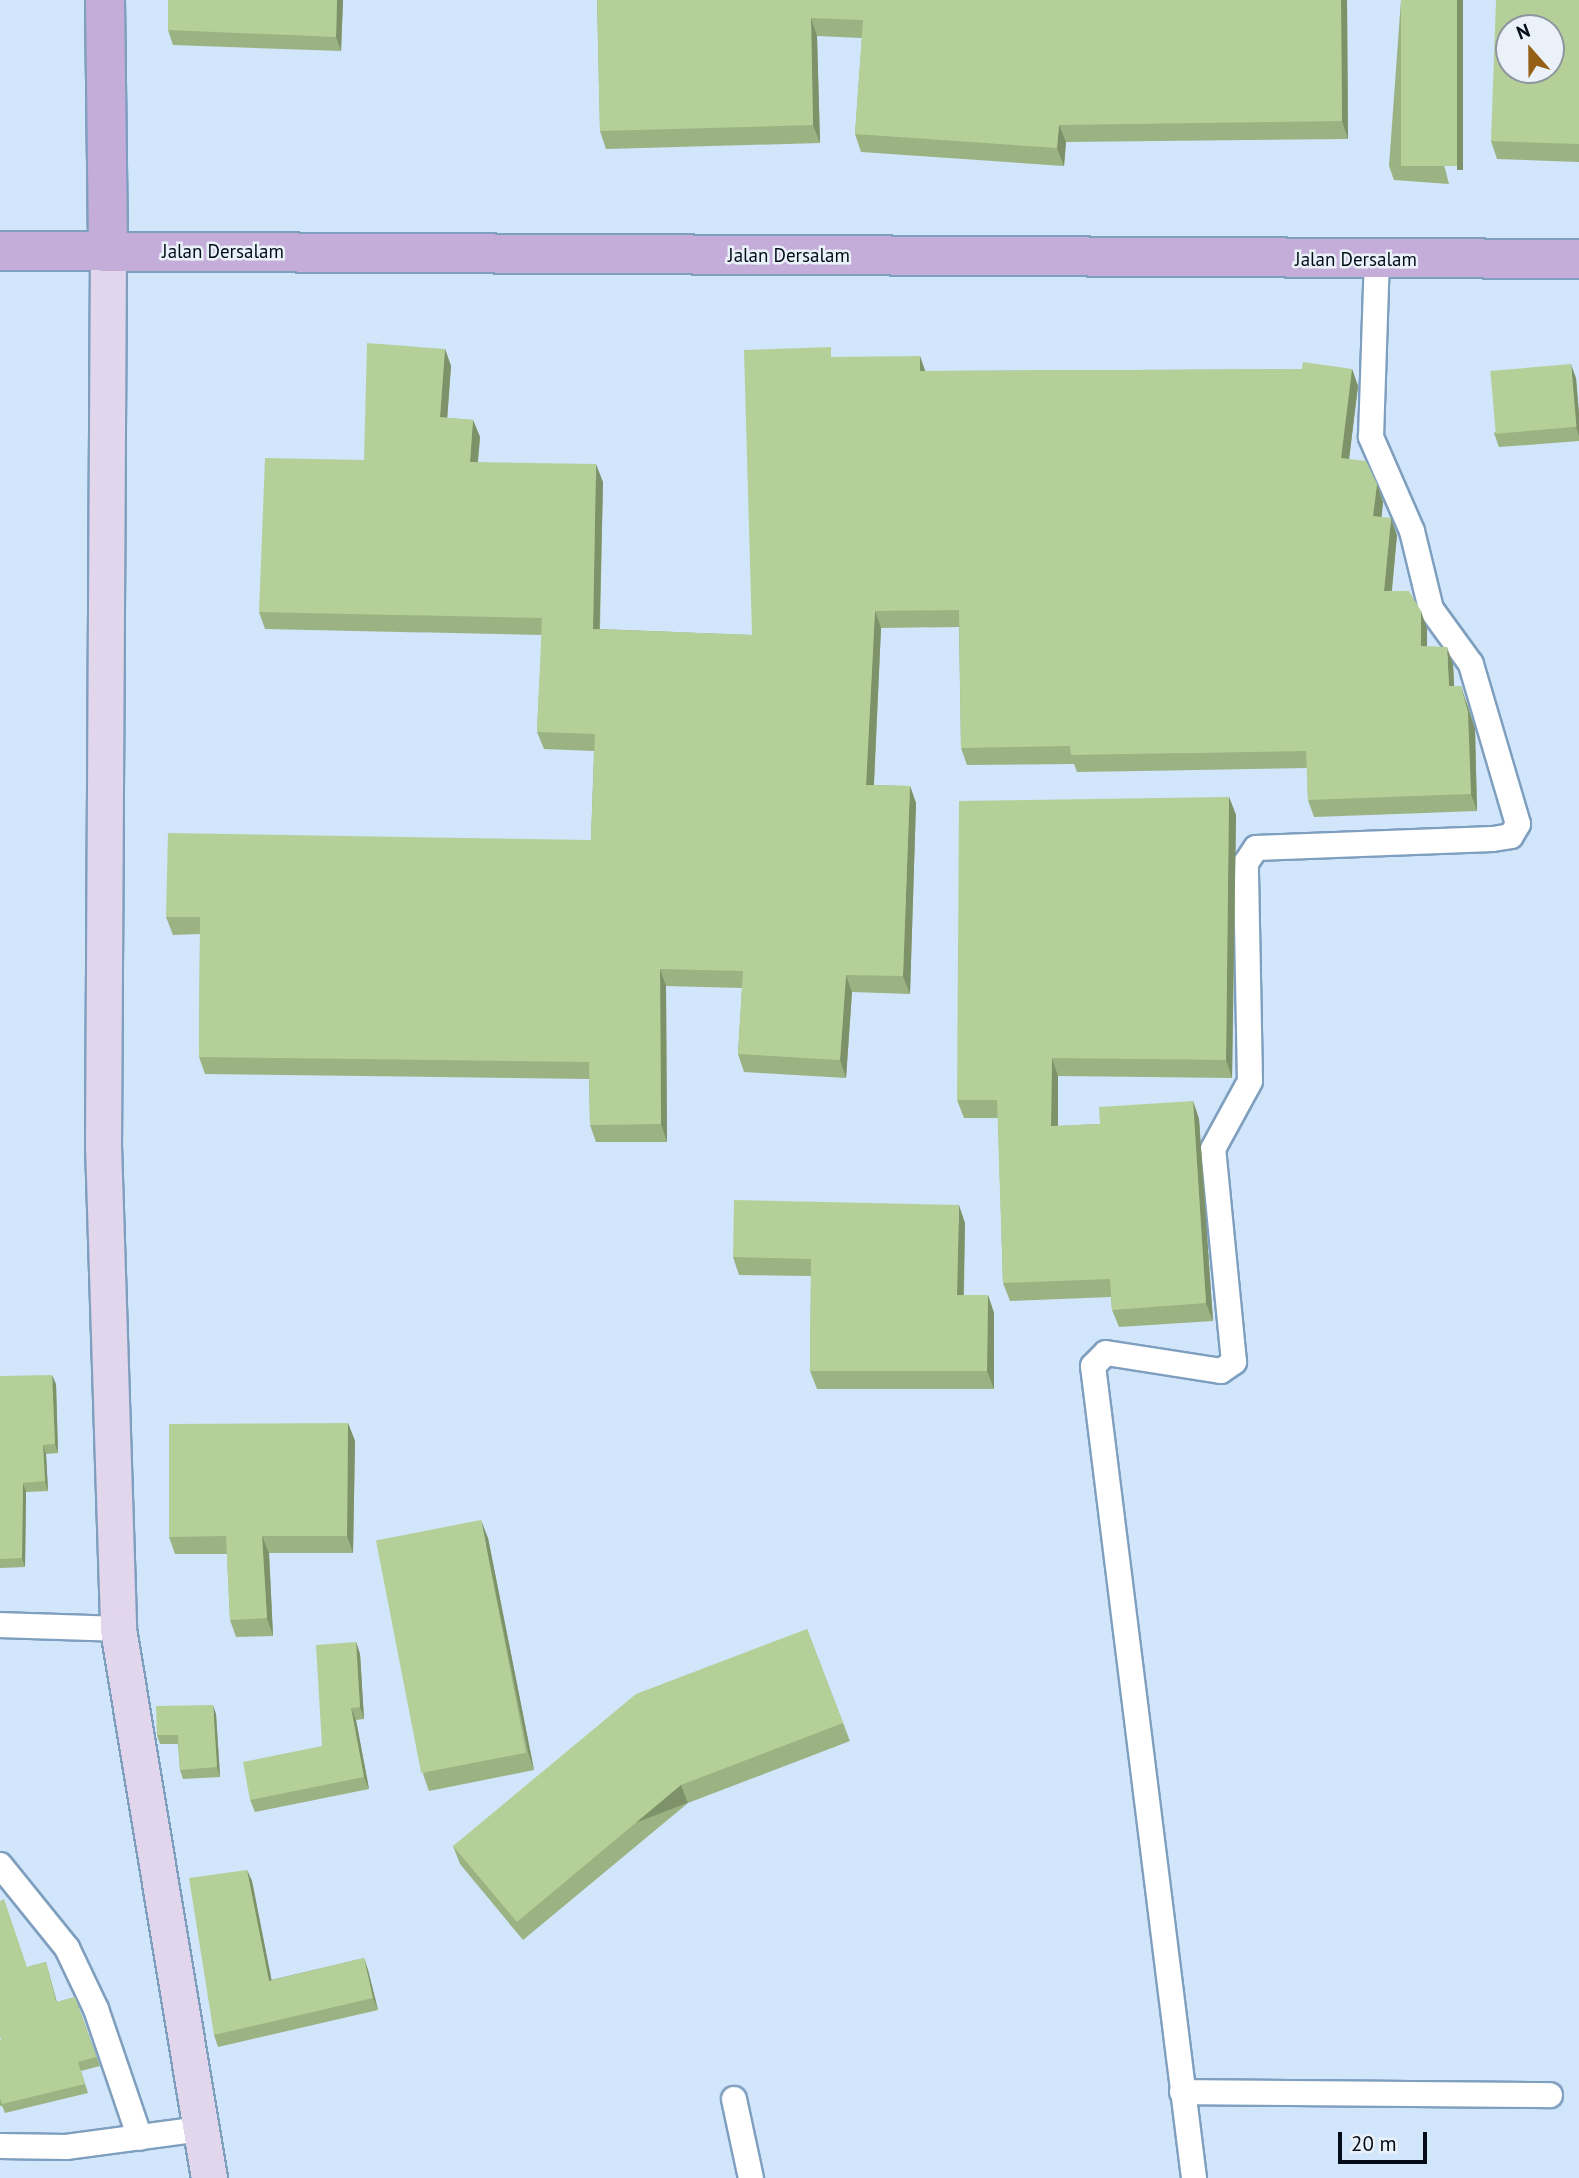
<!DOCTYPE html>
<html>
<head>
<meta charset="utf-8">
<style>
	body { margin:0 }
	#map { position:relative; width:1579px; height:2178px; overflow:hidden; background:#d1e5fb; font-family:"PT Sans",sans-serif }
	div>[style] { position:absolute }
	.roads { filter:drop-shadow(2px 0 #7f9fbf) drop-shadow(-2px 0 #7f9fbf) drop-shadow(0 2px #7f9fbf) drop-shadow(0 -2px #7f9fbf) }
	.street>* { height:24px; margin:-12px; padding:0 12px; transform-origin:12px; border-radius:12px; background:#fff }
	.secondary>* { height:35px; margin:-17.5px; padding:0 17.5px; transform-origin:17.5px; border-radius:17.5px; background:#e2d6ec }
	.primary>* { height:38px; margin:-19px; padding:0 19px; transform-origin:19px; border-radius:19px; background:#c5add9 }
	.wall>* { inset:0; background:#9bb383 }
	.shaded-wall>* { inset:0; background:#7e926a; transform-origin:0 0 }
	.building>* { inset:0; background:#b4d098; transform-origin:0 0 }
	span { translate:-50% -50%; white-space:nowrap; text-align:center; line-height:1.15; -webkit-text-stroke:5px #eaf1f8; paint-order:stroke }
	.street-label { font-size:19px; color:#030c18 }
	.north { position:absolute; left:1495px; top:14px; width:70px; height:70px; box-sizing:border-box; background:#eaf1f8; border:2px solid #8e959e; border-radius:50%; rotate:339deg; font-size:19px; font-weight:700; line-height:28px; text-align:center; color:#030c18 }
	.north::after { content:''; display:block; margin:auto; width:24px; height:32px; background:#956016; clip-path:polygon(50% 0,100% 100%,50% 72%,0 100%) }
	.scale { position:absolute; left:1338px; top:2132px; width:89px; height:32px; box-sizing:border-box; border:4px solid #030c18; border-top:0; padding-left:9px; font-size:21px; line-height:24px; white-space:nowrap; color:#030c18; -webkit-text-stroke:5px #eaf1f8; paint-order:stroke }
</style>
</head>
<body>
<div id="map">
	<div class="roads">
		<div class="street">
			<div style="left:0;top:1625px;width:118px;rotate:1.9deg"></div>
			<div style="left:0;top:1865px;width:107px;rotate:51.1deg"></div>
			<div style="left:67px;top:1948px;width:68px;rotate:64.6deg"></div>
			<div style="left:96px;top:2009px;width:136px;rotate:71.2deg"></div>
			<div style="left:1182px;top:2092px;width:368px;rotate:0.5deg"></div>
			<div style="left:734px;top:2099px;width:81px;rotate:77.9deg"></div>
			<div style="left:0;top:2146px;width:66px;rotate:0.9deg"></div>
			<div style="left:66px;top:2147px;width:136px;rotate:-7.6deg"></div>
			<div style="left:1194px;top:2178px;width:818px;rotate:-97.09deg"></div>
			<div style="left:1093px;top:1366px;width:18px;rotate:-45deg"></div>
			<div style="left:1106px;top:1353px;width:116px;rotate:8.9deg"></div>
			<div style="left:1221px;top:1371px;width:16px;rotate:-35deg"></div>
			<div style="left:1234px;top:1362px;width:214px;rotate:-95.6deg"></div>
			<div style="left:1213px;top:1149px;width:77px;rotate:-61.4deg"></div>
			<div style="left:1250px;top:1081px;width:218px;rotate:-91.1deg"></div>
			<div style="left:1246px;top:863px;width:18px;rotate:-56deg"></div>
			<div style="left:1256px;top:848px;width:237px;rotate:-2.2deg"></div>
			<div style="left:1493px;top:839px;width:18px;rotate:-9deg"></div>
			<div style="left:1511px;top:836px;width:14px;rotate:-60deg"></div>
			<div style="left:1518px;top:824px;width:167px;rotate:-106.4deg"></div>
			<div style="left:1471px;top:664px;width:68px;rotate:-126deg"></div>
			<div style="left:1431px;top:609px;width:80px;rotate:-103.7deg"></div>
			<div style="left:1412px;top:531px;width:103px;rotate:-113.6deg"></div>
			<div style="left:1371px;top:437px;width:177px;rotate:-88.1deg"></div>
		</div>
		<div class="secondary">
			<div style="left:108px;top:251px;width:894px;rotate:90.32deg"></div>
			<div style="left:103px;top:1145px;width:484px;rotate:88.2deg"></div>
			<div style="left:118px;top:1629px;width:556px;rotate:80.59deg"></div>
		</div>
		<div class="primary">
			<div style="left:105px;top:0;width:251px;rotate:89.3deg"></div>
			<div style="left:0;top:251px;width:1579px;rotate:0.29deg"></div>
		</div>
	</div>
	<div class="wall">
		<div style="clip-path:polygon(168px 0,343px 0,341px 51px,173px 45px,168px 30px)"></div>
		<div style="clip-path:polygon(597px 0,1347px 0,1348px 139px,1066px 142px,1064px 166px,861px 152px,855px 134px,862px 38px,817px 36px,820px 143px,606px 149px,600px 131px)"></div>
		<div style="clip-path:polygon(1401px 0,1449px 184px,1394px 180px,1389px 166px)"></div>
		<div style="clip-path:polygon(1579px 0,1579px 162px,1497px 159px,1491px 141px)"></div>
		<div style="clip-path:polygon(445px 349px,451px 366px,447px 418px,473px 420px,480px 437px,478px 462px,603px 482px,600px 629px,752px 635px,835px 357px,925px 371px,1352px 369px,1358px 386px,1349px 459px,1377px 484px,1383px 502px,1381px 517px,1397px 535px,1392px 591px,1427px 629px,1427px 646px,1453px 664px,1454px 686px,1467px 703px,1475px 729px,1477px 811px,1314px 817px,1308px 800px,1307px 768px,1077px 772px,1074px 764px,967px 765px,961px 748px,959px 627px,881px 628px,874px 785px,910px 786px,916px 803px,910px 994px,852px 992px,846px 1078px,744px 1072px,738px 1054px,742px 988px,666px 986px,667px 1142px,596px 1142px,590px 1125px,589px 1079px,205px 1074px,199px 1057px,200px 934px,173px 935px,166px 917px,591px 840px,594px 751px,544px 749px,537px 732px,542px 635px,265px 629px,259px 612px,364px 460px)"></div>
		<div style="clip-path:polygon(1576px 378px,1579px 414px,1579px 441px,1499px 447px,1494px 433px)"></div>
		<div style="clip-path:polygon(1229px 797px,1236px 815px,1232px 1078px,1058px 1076px,1058px 1126px,1100px 1124px,1193px 1101px,1199px 1119px,1213px 1321px,1119px 1327px,1112px 1310px,1111px 1297px,1010px 1301px,1003px 1283px,998px 1118px,964px 1118px,957px 1100px)"></div>
		<div style="clip-path:polygon(965px 1223px,964px 1295px,988px 1295px,994px 1313px,994px 1389px,817px 1389px,810px 1371px,811px 1276px,739px 1275px,733px 1257px)"></div>
		<div style="clip-path:polygon(0 1376px,56px 1384px,58px 1453px,46px 1454px,48px 1491px,26px 1492px,25px 1567px,0 1568px)"></div>
		<div style="clip-path:polygon(348px 1423px,355px 1441px,353px 1553px,269px 1553px,273px 1636px,236px 1637px,230px 1620px,227px 1554px,175px 1554px,169px 1537px)"></div>
		<div style="clip-path:polygon(488px 1538px,534px 1770px,429px 1791px,423px 1774px)"></div>
		<div style="clip-path:polygon(807px 1629px,850px 1741px,688px 1803px,523px 1940px,460px 1864px,453px 1846px)"></div>
		<div style="clip-path:polygon(356px 1642px,360px 1654px,364px 1719px,356px 1720px,369px 1789px,255px 1812px,250px 1800px,322px 1746px)"></div>
		<div style="clip-path:polygon(216px 1714px,220px 1777px,183px 1779px,180px 1770px,178px 1744px,160px 1744px,157px 1735px)"></div>
		<div style="clip-path:polygon(247px 1870px,252px 1881px,271px 1980px,364px 1958px,368px 1970px,378px 2010px,218px 2047px,214px 2035px)"></div>
		<div style="clip-path:polygon(46px 1962px,57px 2002px,75px 1997px,100px 2066px,81px 2071px,88px 2093px,5px 2113px,2px 2106px,0 2106px,0 2040px,1px 2040px,27px 1967px)"></div>
	</div>
	<div class="shaded-wall">
		<div style="clip-path:polygon(337px 0,343px 0,341px 51px,336px 37px)"></div>
		<div style="clip-path:polygon(1341px 0,1347px 0,1348px 139px,1342px 121px)"></div>
		<div style="left:1457px;top:0;width:6px;height:170px"></div>
		<div style="clip-path:polygon(811px 18px,817px 36px,820px 143px,813px 125px)"></div>
		<div style="clip-path:polygon(1059px 125px,1066px 142px,1064px 166px,1057px 148px)"></div>
		<div style="clip-path:polygon(445px 349px,451px 366px,446px 435px,440px 417px)"></div>
		<div style="clip-path:polygon(920px 356px,926px 373px,920px 371px)"></div>
		<div style="clip-path:polygon(1571px 364px,1576px 378px,1579px 414px,1579px 436px,1576px 427px)"></div>
		<div style="clip-path:polygon(1352px 369px,1358px 386px,1347px 476px,1341px 458px)"></div>
		<div style="clip-path:polygon(473px 420px,480px 437px,476px 479px,470px 462px)"></div>
		<div style="clip-path:polygon(596px 464px,603px 482px,599px 646px,593px 629px)"></div>
		<div style="clip-path:polygon(1377px 484px,1383px 502px,1380px 534px,1373px 516px)"></div>
		<div style="clip-path:polygon(1391px 518px,1397px 535px,1390px 608px,1384px 591px)"></div>
		<div style="clip-path:polygon(875px 611px,881px 628px,873px 802px,866px 785px)"></div>
		<div style="clip-path:polygon(1421px 611px,1427px 629px,1427px 663px,1421px 646px)"></div>
		<div style="clip-path:polygon(1447px 647px,1453px 664px,1455px 704px,1449px 686px)"></div>
		<div style="clip-path:polygon(1461px 686px,1475px 729px,1477px 811px,1471px 794px)"></div>
		<div style="clip-path:polygon(910px 786px,916px 803px,910px 994px,903px 976px)"></div>
		<div style="clip-path:polygon(1229px 797px,1236px 815px,1232px 1078px,1226px 1060px)"></div>
		<div style="clip-path:polygon(660px 969px,666px 986px,667px 1142px,661px 1124px)"></div>
		<div style="clip-path:polygon(846px 975px,852px 992px,846px 1078px,840px 1060px)"></div>
		<div style="clip-path:polygon(1052px 1058px,1058px 1076px,1058px 1144px,1051px 1126px)"></div>
		<div style="clip-path:polygon(1193px 1101px,1199px 1119px,1213px 1321px,1206px 1303px)"></div>
		<div style="clip-path:polygon(959px 1205px,965px 1223px,963px 1313px,957px 1295px)"></div>
		<div style="clip-path:polygon(988px 1295px,994px 1313px,994px 1389px,987px 1371px)"></div>
		<div style="clip-path:polygon(52px 1375px,56px 1384px,58px 1453px,55px 1444px)"></div>
		<div style="clip-path:polygon(348px 1423px,355px 1441px,353px 1553px,347px 1536px)"></div>
		<div style="clip-path:polygon(43px 1445px,46px 1454px,48px 1491px,45px 1481px)"></div>
		<div style="clip-path:polygon(23px 1483px,26px 1492px,25px 1567px,22px 1558px)"></div>
		<div style="clip-path:polygon(481px 1520px,488px 1538px,534px 1770px,528px 1752px)"></div>
		<div style="clip-path:polygon(262px 1536px,269px 1553px,273px 1636px,267px 1618px)"></div>
		<div style="clip-path:polygon(356px 1642px,360px 1654px,364px 1719px,360px 1707px)"></div>
		<div style="clip-path:polygon(213px 1705px,216px 1714px,220px 1777px,217px 1767px)"></div>
		<div style="clip-path:polygon(351px 1708px,356px 1720px,369px 1789px,364px 1777px)"></div>
		<div style="left:681px;top:1785px;width:19px;height:214px;rotate:69deg"></div>
		<div style="clip-path:polygon(247px 1870px,252px 1881px,274px 1992px,269px 1981px)"></div>
		<div style="clip-path:polygon(364px 1958px,368px 1970px,378px 2010px,373px 1998px)"></div>
	</div>
	<div class="building">
		<div style="clip-path:polygon(168px 0,337px 0,336px 37px,168px 30px)"></div>
		<div style="clip-path:polygon(597px 0,1341px 0,1342px 121px,1059px 125px,1057px 148px,855px 134px,863px 20px,811px 18px,813px 125px,600px 131px)"></div>
		<div style="left:1401px;top:0;width:56px;height:166px"></div>
		<div style="clip-path:polygon(evenodd,1496px 0,1579px 0,1579px 144px,1491px 141px,1496px 0,1509px 28px,1551px 28px,1551px 70px,1509px 70px,1509px 28px)"></div>
		<div style="clip-path:polygon(367px 343px,445px 349px,440px 417px,473px 420px,470px 462px,596px 464px,593px 629px,752px 635px,744px 350px,831px 347px,831px 357px,920px 356px,920px 371px,1302px 369px,1303px 362px,1352px 369px,1341px 458px,1366px 461px,1377px 484px,1373px 516px,1391px 518px,1384px 591px,1409px 591px,1421px 611px,1421px 646px,1447px 647px,1449px 686px,1461px 686px,1468px 712px,1471px 794px,1308px 800px,1306px 751px,1071px 755px,1070px 746px,961px 748px,959px 610px,875px 611px,866px 785px,910px 786px,903px 976px,846px 975px,840px 1060px,738px 1054px,743px 971px,660px 969px,661px 1124px,590px 1125px,589px 1062px,199px 1057px,200px 917px,166px 917px,168px 833px,591px 840px,595px 734px,537px 732px,542px 618px,259px 612px,265px 458px,364px 460px)"></div>
		<div style="left:1571px;top:364px;width:63px;height:81px;rotate:85deg"></div>
		<div style="clip-path:polygon(1229px 797px,1226px 1060px,1052px 1058px,1051px 1126px,1100px 1124px,1099px 1107px,1193px 1101px,1206px 1303px,1112px 1310px,1110px 1279px,1003px 1283px,997px 1100px,957px 1100px,959px 801px)"></div>
		<div style="clip-path:polygon(734px 1200px,959px 1205px,957px 1295px,988px 1295px,987px 1371px,810px 1371px,811px 1259px,733px 1257px)"></div>
		<div style="clip-path:polygon(52px 1375px,55px 1444px,43px 1445px,45px 1481px,23px 1483px,22px 1558px,0 1559px,0 1376px)"></div>
		<div style="clip-path:polygon(348px 1423px,347px 1536px,262px 1536px,267px 1618px,230px 1620px,226px 1536px,169px 1537px,169px 1424px)"></div>
		<div style="left:481px;top:1520px;width:237px;height:107px;rotate:79deg"></div>
		<div style="clip-path:polygon(807px 1629px,843px 1723px,681px 1785px,517px 1922px,453px 1846px,636px 1694px)"></div>
		<div style="clip-path:polygon(356px 1642px,360px 1707px,351px 1708px,364px 1777px,250px 1800px,243px 1762px,322px 1746px,316px 1645px)"></div>
		<div style="clip-path:polygon(213px 1705px,217px 1767px,180px 1770px,178px 1735px,157px 1735px,156px 1706px)"></div>
		<div style="clip-path:polygon(247px 1870px,269px 1981px,364px 1958px,373px 1998px,214px 2035px,189px 1878px)"></div>
		<div style="clip-path:polygon(4px 1899px,27px 1967px,46px 1962px,56px 2002px,75px 1997px,96px 2057px,78px 2062px,85px 2084px,2px 2104px,0 2098px,0 2040px,1px 2040px,0 2036px,0 1901px)"></div>
	</div>
	<div class="street-label">
		<span style="left:223px;top:252px">Jalan Dersalam</span>
		<span style="left:789px;top:256px">Jalan Dersalam</span>
		<span style="left:1356px;top:260px">Jalan Dersalam</span>
	</div>
	<div class="north">N</div>
	<div class="scale">20 m</div>
</div>
</body>
</html>
